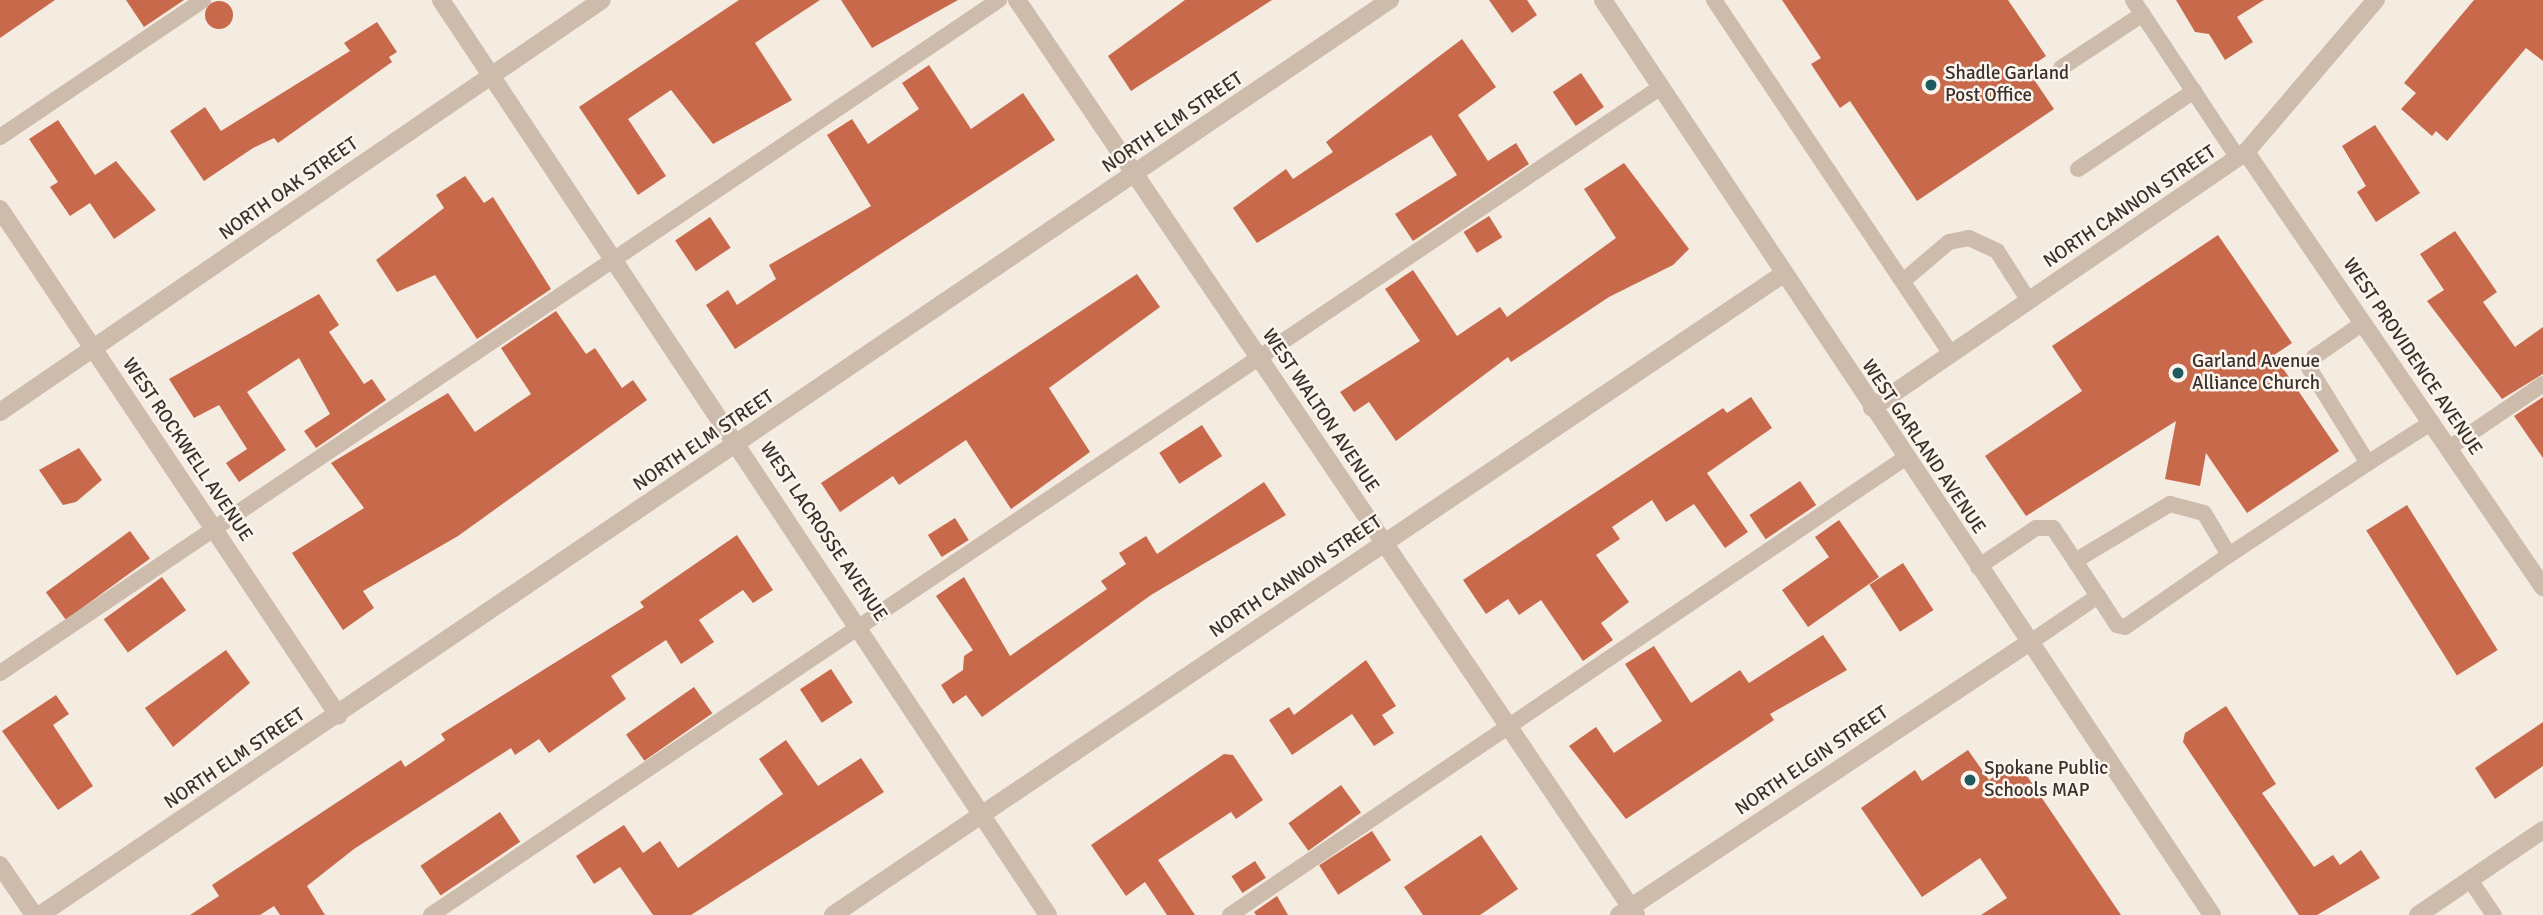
<!DOCTYPE html>
<html>
<head>
<meta charset="utf-8">
<style>
	body { margin:0 }
	#map { position:relative; width:2543px; height:915px; overflow:hidden; background:#f4ebe1; font-family:Signika,sans-serif }
	div>[style] { position:absolute }
	.building>* { inset:0; background:#c8694b; transform-origin:0 0 }
	.round { border-radius:50% }
	.service>* { height:16px; margin:-8px; padding:0 8px; transform-origin:8px; border-radius:8px; background:#cdbbac }
	.minor>* { height:18px; margin:-9px; padding:0 9px; transform-origin:9px; border-radius:9px; background:#cdbbac }
	.tertiary>* { height:18px; margin:-9px; padding:0 9px; transform-origin:9px; border-radius:9px; background:#cdbbac }
	.dots>* { width:19px; height:19px; translate:-50% -50%; box-sizing:border-box; border:4px solid #fbf5ee; border-radius:50% }
	span { translate:-50% -50%; white-space:nowrap; text-align:center; line-height:1.15; -webkit-text-stroke:5px #fbf5ee; paint-order:stroke }
	.poi-label { font-size:19px; color:#3b302b }
	.left { translate:0 -50%; text-align:left }
	.street-label { font-size:19px; color:#3b302b }
</style>
</head>
<body>
<div id="map">
	<div class="building">
		<div style="clip-path:polygon(0 0,55px 0,0 38px)"></div>
		<div style="clip-path:polygon(126px 0,184px 0,144px 27px)"></div>
		<div style="clip-path:polygon(739px 0,820px 0,755px 43px,792px 100px,713px 144px,671px 90px,628px 119px,666px 176px,638px 195px,579px 107px)"></div>
		<div style="clip-path:polygon(841px 0,958px 0,872px 48px)"></div>
		<div style="clip-path:polygon(1185px 0,1272px 0,1131px 91px,1108px 56px)"></div>
		<div style="clip-path:polygon(1489px 0,1527px 0,1537px 15px,1512px 33px)"></div>
		<div style="clip-path:polygon(1782px 0,2008px 0,2046px 56px,2027px 69px,2054px 109px,1917px 201px,1850px 101px,1840px 108px,1811px 64px,1821px 58px)"></div>
		<div style="clip-path:polygon(2176px 0,2264px 0,2237px 17px,2253px 42px,2225px 60px,2209px 34px,2195px 32px)"></div>
		<div style="clip-path:polygon(2474px 0,2543px 0,2543px 61px,2526px 48px,2447px 141px,2436px 131px,2432px 136px,2401px 109px,2416px 93px,2404px 83px)"></div>
		<div class="round" style="left:205px;top:1px;width:28px;height:28px"></div>
		<div style="clip-path:polygon(377px 22px,397px 52px,389px 57px,392px 62px,278px 143px,274px 138px,253px 148px,204px 181px,170px 131px,205px 107px,221px 131px,350px 51px,344px 43px)"></div>
		<div style="clip-path:polygon(1462px 39px,1496px 87px,1458px 115px,1488px 161px,1516px 143px,1529px 164px,1413px 241px,1395px 214px,1457px 175px,1431px 135px,1257px 243px,1233px 208px,1286px 169px,1293px 179px,1333px 152px,1326px 142px)"></div>
		<div style="clip-path:polygon(929px 65px,971px 129px,1023px 93px,1055px 140px,735px 349px,706px 305px,728px 290px,737px 305px,776px 279px,769px 265px,871px 206px,827px 135px,852px 119px,868px 144px,919px 109px,902px 83px)"></div>
		<div style="left:1581px;top:73px;width:41px;height:34px;rotate:56deg"></div>
		<div style="clip-path:polygon(58px 120px,95px 175px,116px 161px,156px 210px,114px 239px,90px 203px,70px 216px,50px 187px,58px 182px,29px 139px)"></div>
		<div style="clip-path:polygon(2375px 125px,2420px 193px,2376px 222px,2357px 192px,2366px 186px,2342px 146px)"></div>
		<div style="clip-path:polygon(1624px 163px,1689px 249px,1673px 265px,1609px 297px,1511px 362px,1508px 357px,1396px 441px,1369px 402px,1354px 412px,1340px 392px,1420px 341px,1385px 289px,1413px 270px,1457px 336px,1500px 307px,1507px 317px,1616px 238px,1584px 189px)"></div>
		<div style="clip-path:polygon(465px 176px,484px 203px,493px 197px,551px 289px,477px 339px,435px 275px,397px 292px,376px 260px,444px 208px,436px 195px)"></div>
		<div style="left:1489px;top:216px;width:25px;height:30px;rotate:58deg"></div>
		<div style="left:710px;top:217px;width:37px;height:42px;rotate:56deg"></div>
		<div style="clip-path:polygon(2455px 231px,2497px 292px,2483px 302px,2515px 347px,2543px 327px,2543px 374px,2502px 399px,2427px 301px,2444px 290px,2420px 254px)"></div>
		<div style="clip-path:polygon(2218px 235px,2292px 343px,2274px 355px,2339px 451px,2247px 513px,2206px 453px,2200px 486px,2165px 479px,2176px 421px,2026px 516px,1985px 456px,2082px 391px,2052px 346px)"></div>
		<div style="clip-path:polygon(1137px 274px,1160px 307px,1049px 388px,1090px 452px,1011px 509px,966px 440px,899px 485px,893px 476px,840px 512px,821px 483px)"></div>
		<div style="clip-path:polygon(319px 294px,339px 325px,329px 332px,364px 384px,372px 379px,386px 400px,316px 448px,304px 431px,330px 414px,299px 358px,247px 392px,286px 450px,239px 482px,226px 463px,247px 449px,219px 405px,194px 418px,169px 379px)"></div>
		<div style="clip-path:polygon(556px 311px,586px 354px,595px 348px,622px 388px,633px 380px,647px 400px,458px 536px,363px 591px,374px 608px,343px 630px,292px 553px,364px 508px,331px 463px,448px 393px,475px 432px,531px 394px,501px 348px)"></div>
		<div style="clip-path:polygon(1751px 397px,1772px 428px,1707px 473px,1748px 532px,1725px 548px,1694px 504px,1666px 522px,1652px 500px,1612px 527px,1620px 539px,1596px 555px,1629px 602px,1601px 623px,1613px 640px,1583px 661px,1541px 600px,1519px 615px,1508px 599px,1486px 614px,1463px 580px,1723px 408px,1727px 413px)"></div>
		<div style="clip-path:polygon(2543px 397px,2543px 458px,2514px 416px)"></div>
		<div style="left:1202px;top:425px;width:37px;height:51px;rotate:57deg"></div>
		<div style="clip-path:polygon(79px 448px,102px 480px,76px 502px,63px 505px,39px 470px)"></div>
		<div style="left:1800px;top:481px;width:29px;height:61px;rotate:56deg"></div>
		<div style="clip-path:polygon(1264px 482px,1286px 515px,1151px 595px,982px 717px,966px 695px,953px 704px,941px 685px,963px 670px,964px 656px,973px 650px,936px 596px,964px 577px,1010px 656px,1107px 589px,1101px 581px,1126px 564px,1119px 553px,1146px 536px,1157px 554px)"></div>
		<div style="left:2407px;top:505px;width:171px;height:48px;rotate:58deg"></div>
		<div style="left:955px;top:518px;width:26px;height:32px;rotate:58deg"></div>
		<div style="clip-path:polygon(1839px 520px,1879px 577px,1808px 627px,1782px 590px,1829px 557px,1815px 537px)"></div>
		<div style="left:130px;top:531px;width:34px;height:104px;rotate:54deg"></div>
		<div style="clip-path:polygon(737px 535px,773px 590px,753px 603px,743px 590px,699px 620px,714px 642px,681px 664px,666px 640px,611px 676px,626px 699px,549px 753px,539px 739px,515px 755px,511px 748px,354px 849px,307px 886px,325px 915px,280px 915px,274px 906px,260px 915px,190px 915px,219px 896px,212px 885px,401px 760px,405px 767px,445px 740px,441px 734px,644px 607px,640px 602px)"></div>
		<div style="left:1903px;top:563px;width:56px;height:40px;rotate:57deg"></div>
		<div style="left:162px;top:577px;width:41px;height:72px;rotate:54deg"></div>
		<div style="clip-path:polygon(1823px 635px,1847px 670px,1770px 714px,1774px 720px,1626px 819px,1569px 746px,1596px 727px,1614px 753px,1662px 721px,1625px 664px,1654px 646px,1691px 703px,1740px 670px,1749px 683px)"></div>
		<div style="clip-path:polygon(226px 650px,250px 683px,173px 747px,145px 708px)"></div>
		<div style="clip-path:polygon(1366px 660px,1396px 706px,1382px 715px,1394px 733px,1374px 746px,1352px 714px,1292px 755px,1269px 720px,1289px 707px,1294px 715px)"></div>
		<div style="left:831px;top:669px;width:40px;height:37px;rotate:57deg"></div>
		<div style="left:694px;top:687px;width:32px;height:83px;rotate:55deg"></div>
		<div style="clip-path:polygon(56px 695px,69px 714px,53px 725px,93px 786px,58px 810px,2px 731px)"></div>
		<div style="clip-path:polygon(2226px 706px,2276px 784px,2262px 793px,2314px 867px,2333px 855px,2340px 865px,2361px 850px,2380px 878px,2317px 915px,2299px 915px,2183px 742px,2185px 733px)"></div>
		<div style="clip-path:polygon(2543px 722px,2543px 766px,2495px 799px,2475px 768px)"></div>
		<div style="clip-path:polygon(786px 740px,818px 786px,861px 758px,884px 792px,691px 915px,653px 915px,620px 867px,594px 884px,576px 856px,624px 825px,643px 853px,660px 841px,678px 868px,783px 794px,759px 759px)"></div>
		<div style="clip-path:polygon(1968px 750px,1989px 780px,2017px 761px,2121px 915px,1981px 915px,2007px 898px,1980px 858px,1922px 897px,1861px 808px,1915px 770px,1922px 781px)"></div>
		<div style="clip-path:polygon(1224px 754px,1233px 755px,1263px 800px,1236px 819px,1231px 812px,1158px 860px,1195px 915px,1167px 915px,1145px 882px,1126px 896px,1091px 845px)"></div>
		<div style="left:1341px;top:785px;width:34px;height:65px;rotate:54deg"></div>
		<div style="left:500px;top:812px;width:36px;height:96px;rotate:56deg"></div>
		<div style="left:1372px;top:831px;width:35px;height:63px;rotate:57deg"></div>
		<div style="clip-path:polygon(1481px 835px,1518px 889px,1480px 915px,1423px 915px,1404px 887px)"></div>
		<div style="left:1255px;top:861px;width:20px;height:28px;rotate:57deg"></div>
		<div style="clip-path:polygon(1277px 896px,1288px 915px,1256px 915px,1254px 912px)"></div>
	</div>
	<div class="service">
		<div style="left:1714px;top:0;width:426px;rotate:56.2deg"></div>
		<div style="left:2133px;top:0;width:190px;rotate:56.4deg"></div>
		<div style="left:2061px;top:68px;width:98px;rotate:-33.4deg"></div>
		<div style="left:0;top:137px;width:245px;rotate:-34deg"></div>
		<div style="left:2078px;top:169px;width:140px;rotate:-33.9deg"></div>
		<div style="left:1903px;top:281px;width:60px;rotate:-40.3deg"></div>
		<div style="left:1949px;top:242px;width:20px;rotate:-11deg"></div>
		<div style="left:1969px;top:238px;width:31px;rotate:25deg"></div>
		<div style="left:1997px;top:251px;width:59px;rotate:57.4deg"></div>
		<div style="left:2363px;top:323px;width:60px;rotate:145.2deg"></div>
		<div style="left:2314px;top:357px;width:12px;rotate:114deg"></div>
		<div style="left:2309px;top:368px;width:112px;rotate:58.2deg"></div>
		<div style="left:2368px;top:463px;width:76px;rotate:-32.6deg"></div>
		<div style="left:2449px;top:448px;width:114px;rotate:-34.2deg"></div>
		<div style="left:2229px;top:555px;width:167px;rotate:-33.5deg"></div>
		<div style="left:2075px;top:561px;width:111px;rotate:-31deg"></div>
		<div style="left:2170px;top:504px;width:35px;rotate:15deg"></div>
		<div style="left:2204px;top:513px;width:49px;rotate:59.2deg"></div>
		<div style="left:2229px;top:555px;width:126px;rotate:145.3deg"></div>
		<div style="left:2125px;top:627px;width:8px;rotate:-166deg"></div>
		<div style="left:2117px;top:625px;width:35px;rotate:-123deg"></div>
		<div style="left:1978px;top:567px;width:70px;rotate:-33.9deg"></div>
		<div style="left:2036px;top:528px;width:17px"></div>
		<div style="left:2053px;top:528px;width:40px;rotate:56deg"></div>
		<div style="left:2075px;top:561px;width:42px;rotate:56.7deg"></div>
		<div style="left:2098px;top:596px;width:83px;rotate:145.7deg"></div>
		<div style="left:0;top:673px;width:1205px;rotate:-33.97deg"></div>
		<div style="left:2470px;top:880px;width:42px;rotate:55.6deg"></div>
		<div style="left:431px;top:915px;width:1483px;rotate:-33.95deg"></div>
		<div style="left:1230px;top:915px;width:815px;rotate:-34.1deg"></div>
	</div>
	<div class="minor">
		<div style="left:441px;top:0;width:1098px;rotate:56.44deg"></div>
		<div style="left:1017px;top:0;width:1105px;rotate:55.92deg"></div>
		<div style="left:2246px;top:152px;width:527px;rotate:55.68deg"></div>
		<div style="left:0;top:209px;width:609px;rotate:56.26deg"></div>
		<div style="left:1872px;top:408px;width:453px;rotate:-34.4deg"></div>
		<div style="left:2246px;top:152px;width:200px;rotate:-49.5deg"></div>
		<div style="left:0;top:412px;width:729px;rotate:-34.39deg"></div>
		<div style="left:0;top:865px;width:60px;rotate:55.8deg"></div>
		<div style="left:40px;top:915px;width:1631px;rotate:-34.13deg"></div>
		<div style="left:833px;top:915px;width:1145px;rotate:-34deg"></div>
		<div style="left:1619px;top:915px;width:492px;rotate:-33.6deg"></div>
		<div style="left:2418px;top:915px;width:151px;rotate:-34.2deg"></div>
	</div>
	<div class="tertiary">
		<div style="left:1603px;top:0;width:1099px;rotate:56.35deg"></div>
	</div>
	<div class="dots">
		<div style="left:1931px;top:85px;background:#1f5a5e"></div>
		<div style="left:2178px;top:373px;background:#1f5a5e"></div>
		<div style="left:1970px;top:780px;background:#1f5a5e"></div>
	</div>
	<div class="poi-label">
		<span class="left" style="left:1945px;top:85px">Shadle Garland<br>Post Office</span>
		<span class="left" style="left:2192px;top:373px">Garland Avenue<br>Alliance Church</span>
		<span class="left" style="left:1984px;top:780px">Spokane Public<br>Schools MAP</span>
	</div>
	<div class="street-label">
		<span style="left:1173px;top:123px;rotate:-34deg">NORTH ELM STREET</span>
		<span style="left:289px;top:189px;rotate:-35deg">NORTH OAK STREET</span>
		<span style="left:2130px;top:207px;rotate:-34deg">NORTH CANNON STREET</span>
		<span style="left:2412px;top:357px;rotate:56deg">WEST PROVIDENCE AVENUE</span>
		<span style="left:1320px;top:411px;rotate:56deg">WEST WALTON AVENUE</span>
		<span style="left:704px;top:441px;rotate:-34deg">NORTH ELM STREET</span>
		<span style="left:1923px;top:447px;rotate:56deg">WEST GARLAND AVENUE</span>
		<span style="left:187px;top:450px;rotate:56deg">WEST ROCKWELL AVENUE</span>
		<span style="left:823px;top:532px;rotate:56deg">WEST LACROSSE AVENUE</span>
		<span style="left:1296px;top:577px;rotate:-34deg">NORTH CANNON STREET</span>
		<span style="left:235px;top:759px;rotate:-34deg">NORTH ELM STREET</span>
		<span style="left:1812px;top:761px;rotate:-34deg">NORTH ELGIN STREET</span>
	</div>
</div>
</body>
</html>
